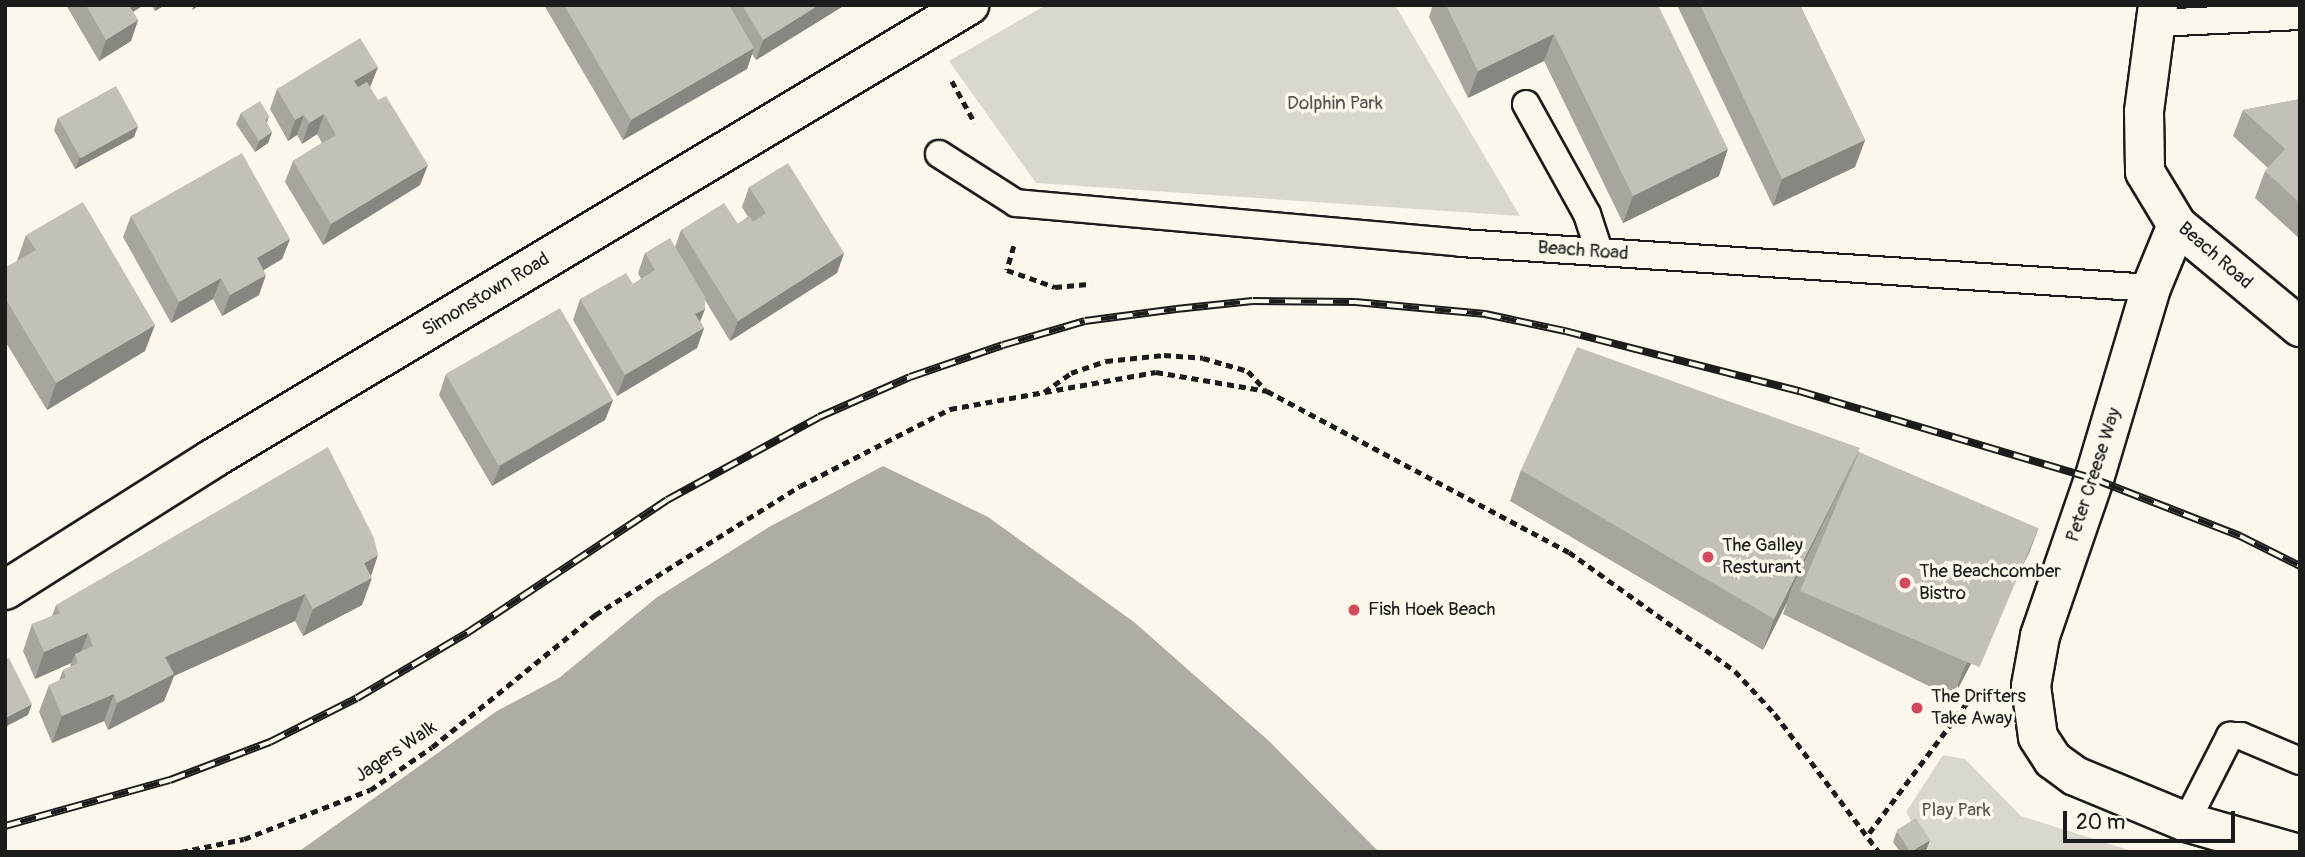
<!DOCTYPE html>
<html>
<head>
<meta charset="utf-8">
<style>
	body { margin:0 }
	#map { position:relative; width:2305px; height:857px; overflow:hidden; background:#fbf7ec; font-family:Pangolin,sans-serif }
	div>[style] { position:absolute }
	.green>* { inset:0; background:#dad7ce }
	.water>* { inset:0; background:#afaca5 }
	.path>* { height:4.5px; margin-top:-2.25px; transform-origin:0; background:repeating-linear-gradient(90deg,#1c1c1c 0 7px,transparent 0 12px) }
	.roads { filter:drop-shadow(2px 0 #1c1c1c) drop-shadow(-2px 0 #1c1c1c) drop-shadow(0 2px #1c1c1c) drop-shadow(0 -2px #1c1c1c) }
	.service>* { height:26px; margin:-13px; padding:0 13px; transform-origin:13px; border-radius:13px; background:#fbf7ec }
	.minor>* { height:38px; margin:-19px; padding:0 19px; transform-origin:19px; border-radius:19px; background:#fbf7ec }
	.primary>* { height:38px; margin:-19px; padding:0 19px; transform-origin:19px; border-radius:19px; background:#fbf7ec }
	.rail>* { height:8px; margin-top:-4px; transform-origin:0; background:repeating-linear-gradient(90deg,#fbf7ec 0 16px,#1c1c1c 0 32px); box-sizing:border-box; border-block:2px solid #1c1c1c }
	.wall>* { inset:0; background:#a8a59e }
	.shaded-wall>* { inset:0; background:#888681 }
	.building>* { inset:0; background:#c3c0b8; transform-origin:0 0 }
	.dots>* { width:19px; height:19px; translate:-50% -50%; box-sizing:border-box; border:4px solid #fbf7ec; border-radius:50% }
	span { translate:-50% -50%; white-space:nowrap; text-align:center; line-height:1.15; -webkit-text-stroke:7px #fbf7ec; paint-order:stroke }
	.park-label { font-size:19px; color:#555451 }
	.street-label { font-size:19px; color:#1c1c1c }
	.poi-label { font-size:19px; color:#1c1c1c }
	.left { translate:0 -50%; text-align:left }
	.frame { position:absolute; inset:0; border:7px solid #1c1c1c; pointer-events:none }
	.scale { position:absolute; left:2063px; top:811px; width:172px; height:32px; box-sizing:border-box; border:4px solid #1c1c1c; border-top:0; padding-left:9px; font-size:21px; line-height:24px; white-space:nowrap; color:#1c1c1c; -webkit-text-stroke:5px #fbf7ec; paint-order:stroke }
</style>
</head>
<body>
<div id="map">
	<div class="green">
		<div style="clip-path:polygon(1046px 5px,1395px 5px,1520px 216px,1036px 183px,949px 61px)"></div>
		<div style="clip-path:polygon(1943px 755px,1965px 759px,2021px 816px,2135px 852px,1929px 852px,1906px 812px)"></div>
	</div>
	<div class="water">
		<div style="clip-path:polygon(883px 466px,988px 517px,1134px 622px,1269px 741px,1379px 852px,298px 852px,497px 711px,559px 678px,656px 598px,769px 527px)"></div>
	</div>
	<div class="path">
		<div style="left:952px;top:81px;width:48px;rotate:61.3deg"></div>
		<div style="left:1014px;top:246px;width:25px;rotate:106deg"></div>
		<div style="left:1007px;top:270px;width:51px;rotate:19.5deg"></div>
		<div style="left:1055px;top:287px;width:36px;rotate:-5deg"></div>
		<div style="left:1044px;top:392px;width:33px;rotate:-35deg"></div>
		<div style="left:1071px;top:373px;width:37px;rotate:-19deg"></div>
		<div style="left:1106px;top:361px;width:58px;rotate:-5.9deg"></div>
		<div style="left:1164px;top:355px;width:39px;rotate:4deg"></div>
		<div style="left:1203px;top:358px;width:47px;rotate:16.1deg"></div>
		<div style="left:1248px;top:371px;width:25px;rotate:47deg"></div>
		<div style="left:1869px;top:833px;width:171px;rotate:-53.1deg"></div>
		<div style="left:181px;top:852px;width:64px;rotate:-11.7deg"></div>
		<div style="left:244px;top:839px;width:135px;rotate:-21.3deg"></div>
		<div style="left:370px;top:790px;width:75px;rotate:-34.7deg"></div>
		<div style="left:432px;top:747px;width:210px;rotate:-39deg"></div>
		<div style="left:595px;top:615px;width:242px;rotate:-32.2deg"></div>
		<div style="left:800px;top:486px;width:169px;rotate:-27.2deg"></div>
		<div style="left:950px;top:409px;width:209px;rotate:-10.2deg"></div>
		<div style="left:1156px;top:372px;width:113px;rotate:9.7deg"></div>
		<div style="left:1267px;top:391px;width:342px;rotate:28.1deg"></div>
		<div style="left:1569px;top:552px;width:204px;rotate:35.6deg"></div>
		<div style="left:1735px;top:671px;width:59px;rotate:47.1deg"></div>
		<div style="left:1775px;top:714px;width:173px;rotate:53deg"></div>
	</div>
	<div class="roads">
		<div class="service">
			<div style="left:2156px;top:23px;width:144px;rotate:-2.8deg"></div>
			<div style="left:1526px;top:104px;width:126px;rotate:61deg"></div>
			<div style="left:1587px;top:214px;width:40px;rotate:72deg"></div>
			<div style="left:939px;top:154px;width:91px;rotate:32.5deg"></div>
			<div style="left:1016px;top:203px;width:447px;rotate:5.1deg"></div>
			<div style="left:1461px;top:243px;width:691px;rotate:3.73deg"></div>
			<div style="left:2186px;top:822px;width:97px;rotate:-62.9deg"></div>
			<div style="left:2230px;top:736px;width:11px"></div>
			<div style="left:2241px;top:736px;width:64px;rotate:23deg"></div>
		</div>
		<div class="minor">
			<div style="left:2158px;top:5px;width:108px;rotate:97.5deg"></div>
			<div style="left:2144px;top:112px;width:60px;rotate:89deg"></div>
			<div style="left:2145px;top:172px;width:62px;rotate:58.9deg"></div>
			<div style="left:2177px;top:225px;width:160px;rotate:39.7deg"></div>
			<div style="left:2177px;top:225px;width:68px;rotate:112.4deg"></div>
			<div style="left:2151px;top:288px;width:199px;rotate:106.6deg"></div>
			<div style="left:2094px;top:479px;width:166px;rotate:109deg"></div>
			<div style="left:2040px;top:636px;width:51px;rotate:100.2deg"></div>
			<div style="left:2031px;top:686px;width:51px;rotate:82.2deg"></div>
			<div style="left:2038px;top:737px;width:27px;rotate:57deg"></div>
			<div style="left:2053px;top:760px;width:27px;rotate:36deg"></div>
			<div style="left:2075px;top:776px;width:120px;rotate:22.5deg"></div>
			<div style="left:2186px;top:822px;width:109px;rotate:15.9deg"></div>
		</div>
		<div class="primary">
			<div style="left:5px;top:590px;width:245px;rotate:-32.3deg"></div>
			<div style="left:212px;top:459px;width:883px;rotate:-30.95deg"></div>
		</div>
	</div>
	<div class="rail">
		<div style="left:5px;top:826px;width:171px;rotate:-15.6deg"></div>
		<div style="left:170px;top:780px;width:107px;rotate:-20.8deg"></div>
		<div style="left:270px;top:742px;width:97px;rotate:-26.8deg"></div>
		<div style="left:357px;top:698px;width:128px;rotate:-30.6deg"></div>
		<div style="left:467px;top:633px;width:240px;rotate:-33.6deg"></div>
		<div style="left:667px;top:500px;width:173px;rotate:-28.6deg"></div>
		<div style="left:819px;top:417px;width:99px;rotate:-23.7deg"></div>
		<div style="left:910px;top:377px;width:98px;rotate:-19deg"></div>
		<div style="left:1003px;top:345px;width:85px;rotate:-16.3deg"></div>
		<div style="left:1085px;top:321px;width:92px;rotate:-7.5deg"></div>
		<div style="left:1176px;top:309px;width:77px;rotate:-5.9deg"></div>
		<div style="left:1253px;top:301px;width:102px;rotate:0.6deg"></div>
		<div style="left:1355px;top:302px;width:131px;rotate:5.3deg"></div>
		<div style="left:1485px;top:314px;width:82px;rotate:12deg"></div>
		<div style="left:1565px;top:331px;width:242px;rotate:14.4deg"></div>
		<div style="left:1799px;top:391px;width:308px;rotate:16.6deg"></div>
		<div style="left:2094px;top:479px;width:157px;rotate:21.3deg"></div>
		<div style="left:2240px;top:536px;width:67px;rotate:26.6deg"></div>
	</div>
	<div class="wall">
		<div style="clip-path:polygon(66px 5px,144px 5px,133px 12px,138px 20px,131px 41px,99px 61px)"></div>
		<div style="clip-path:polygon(151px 5px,165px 5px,155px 11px)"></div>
		<div style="clip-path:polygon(544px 5px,845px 5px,756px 60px,752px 54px,747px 69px,623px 140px)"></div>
		<div style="clip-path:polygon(1433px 5px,1658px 5px,1719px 176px,1623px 223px,1544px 61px,1468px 98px,1429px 17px)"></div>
		<div style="clip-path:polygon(1677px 5px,1800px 5px,1865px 140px,1855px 167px,1773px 206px)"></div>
		<div style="clip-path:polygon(378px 67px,370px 87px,420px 185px,323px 245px,285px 182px,293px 161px,322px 143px,317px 134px,302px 144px,297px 135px,288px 141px,270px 109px,277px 89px)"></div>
		<div style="clip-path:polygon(2300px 99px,2300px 239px,2255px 198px,2265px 171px,2268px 168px,2233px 136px,2243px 110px)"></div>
		<div style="clip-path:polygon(241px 113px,269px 116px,267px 123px,272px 132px,268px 143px,255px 152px,236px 124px)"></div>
		<div style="clip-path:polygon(58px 118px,138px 126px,134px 137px,75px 169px,54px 130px)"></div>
		<div style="clip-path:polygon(749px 187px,844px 253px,837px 273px,730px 341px,705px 300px,705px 309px,700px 321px,704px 328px,697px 348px,617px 396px,573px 320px,580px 299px,633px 284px,641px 279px,638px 273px,645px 253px,675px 247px,681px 230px,738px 224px,748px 217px,742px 207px)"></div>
		<div style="clip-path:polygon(131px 216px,290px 239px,282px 259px,264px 270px,259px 295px,222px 316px,213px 299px,171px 323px,123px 237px)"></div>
		<div style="clip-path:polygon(26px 235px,145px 351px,47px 410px,5px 341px,5px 268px,17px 261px)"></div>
		<div style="clip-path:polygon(446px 374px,613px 400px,605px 420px,492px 486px,439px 395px)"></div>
		<div style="clip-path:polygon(1859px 452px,2029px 553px,1953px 698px,1783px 614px,1787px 602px,1763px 650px,1510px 501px,1521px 470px)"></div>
		<div style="clip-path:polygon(371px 576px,362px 605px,303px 636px,295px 621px,174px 676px,164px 701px,108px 730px,104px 721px,52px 743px,39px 712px,49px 685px,59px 681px,63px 670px,70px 667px,71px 663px,35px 679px,23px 651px,32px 624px,52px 616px,56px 605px)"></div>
		<div style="clip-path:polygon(1897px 831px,1926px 851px,1900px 852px,1893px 842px)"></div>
	</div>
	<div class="shaded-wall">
		<div style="clip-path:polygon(124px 5px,144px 5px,119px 20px)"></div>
		<div style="clip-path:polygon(157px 5px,165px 5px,155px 11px)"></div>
		<div style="clip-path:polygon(194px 5px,200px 5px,192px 10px)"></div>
		<div style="clip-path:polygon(819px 5px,845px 5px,756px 60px,763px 40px)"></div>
		<div style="clip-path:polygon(138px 20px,131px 41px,99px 61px,106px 40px)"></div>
		<div style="clip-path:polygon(1554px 34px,1544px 61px,1468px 98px,1478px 71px)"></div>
		<div style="clip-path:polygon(754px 48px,747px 69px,623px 140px,631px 120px)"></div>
		<div style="clip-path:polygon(378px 67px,370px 87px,347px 101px,354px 81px)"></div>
		<div style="clip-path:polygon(324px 114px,317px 134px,302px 144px,309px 123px)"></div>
		<div style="clip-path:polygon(304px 115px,297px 135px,288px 141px,295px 120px)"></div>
		<div style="clip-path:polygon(138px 126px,134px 137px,75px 169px,79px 158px)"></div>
		<div style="clip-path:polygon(272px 132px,268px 143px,255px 152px,259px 141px)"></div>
		<div style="clip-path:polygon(1865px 140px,1855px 167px,1773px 206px,1782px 179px)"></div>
		<div style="clip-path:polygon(1728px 149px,1719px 176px,1623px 223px,1633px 196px)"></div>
		<div style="clip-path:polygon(428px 165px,420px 185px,323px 245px,331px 224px)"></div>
		<div style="clip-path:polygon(290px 239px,282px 259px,250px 278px,257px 258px)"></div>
		<div style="clip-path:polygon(844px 253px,837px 273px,730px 341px,738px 321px)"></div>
		<div style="clip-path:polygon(266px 275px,259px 295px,222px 316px,230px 295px)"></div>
		<div style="clip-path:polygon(221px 278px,213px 299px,171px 323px,179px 302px)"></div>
		<div style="clip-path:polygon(705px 309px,697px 329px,695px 314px)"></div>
		<div style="clip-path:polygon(155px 325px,145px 351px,47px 410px,56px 383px)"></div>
		<div style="clip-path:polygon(704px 328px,697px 348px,617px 396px,625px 375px)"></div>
		<div style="clip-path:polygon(613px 400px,605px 420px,492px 486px,500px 466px)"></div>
		<div style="clip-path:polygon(1860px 448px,1792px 587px,1787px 602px,1763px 650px,1774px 619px)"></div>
		<div style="clip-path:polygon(2039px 527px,2029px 553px,1953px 698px,1963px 671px)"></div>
		<div style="clip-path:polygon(378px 555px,370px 579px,372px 578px,362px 605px,303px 636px,313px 609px,364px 563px)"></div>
		<div style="clip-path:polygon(305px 594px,295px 621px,174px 676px,164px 701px,108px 730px,117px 703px,165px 657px)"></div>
		<div style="clip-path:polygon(88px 633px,78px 660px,75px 654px,71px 663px,35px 679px,44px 652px)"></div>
		<div style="clip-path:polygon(114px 694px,104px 721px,52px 743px,62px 716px)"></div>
		<div style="clip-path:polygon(32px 704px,28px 715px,5px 727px,5px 718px)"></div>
		<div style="clip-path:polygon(1930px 840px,1926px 851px,1911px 852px)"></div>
	</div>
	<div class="building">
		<div style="clip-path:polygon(86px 5px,129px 5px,138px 20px,106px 40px)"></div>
		<div style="clip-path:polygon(564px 5px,729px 5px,754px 48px,631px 120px)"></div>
		<div style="clip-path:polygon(742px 5px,819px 5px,763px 40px)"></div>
		<div style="clip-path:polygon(1446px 5px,1658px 5px,1728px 149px,1633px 196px,1554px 34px,1478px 71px)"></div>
		<div style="clip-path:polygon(1700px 5px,1800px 5px,1865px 140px,1782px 179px)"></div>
		<div style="clip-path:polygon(360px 38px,378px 67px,354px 81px,358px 87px,367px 82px,378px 100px,386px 96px,428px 165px,331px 224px,293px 161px,336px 135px,324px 114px,309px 123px,304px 115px,295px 120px,277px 89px)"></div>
		<div style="left:116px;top:86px;width:46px;height:66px;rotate:61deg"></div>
		<div style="clip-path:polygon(2300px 99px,2300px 203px,2265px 171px,2285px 149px,2243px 110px)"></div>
		<div style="clip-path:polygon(260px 101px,269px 116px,265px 120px,272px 132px,259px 141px,241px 113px)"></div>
		<div style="clip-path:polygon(242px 153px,290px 239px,257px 258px,266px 275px,230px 295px,221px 278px,179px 302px,131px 216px)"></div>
		<div style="clip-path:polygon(788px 163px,844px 253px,738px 321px,681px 230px,724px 203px,738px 224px,750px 217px,753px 222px,766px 213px,749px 187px)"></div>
		<div style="clip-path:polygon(83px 202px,155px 325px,56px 383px,5px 298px,5px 268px,36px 250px,26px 235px)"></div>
		<div style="clip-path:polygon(670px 238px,705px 297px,705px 309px,695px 314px,704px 328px,625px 375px,580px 299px,626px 273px,633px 284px,655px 270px,645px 253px)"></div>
		<div style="left:560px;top:308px;width:106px;height:132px;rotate:60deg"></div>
		<div style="clip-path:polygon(1577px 347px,1860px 448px,1774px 619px,1521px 470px)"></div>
		<div style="clip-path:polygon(328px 447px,374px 538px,378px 555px,364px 563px,372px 578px,313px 609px,305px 594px,165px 657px,174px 674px,117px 703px,114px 694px,62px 716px,49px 685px,66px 677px,63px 670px,78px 663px,75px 654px,93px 646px,88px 633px,44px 652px,32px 624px,60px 613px,56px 605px)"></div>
		<div style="left:1859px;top:452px;width:195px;height:151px;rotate:23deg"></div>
		<div style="clip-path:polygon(9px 658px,32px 704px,5px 718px,5px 660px)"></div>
		<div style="left:1916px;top:818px;width:26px;height:23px;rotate:58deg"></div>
	</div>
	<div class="dots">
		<div style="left:1708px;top:557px;background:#d1495b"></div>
		<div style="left:1905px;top:583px;background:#d1495b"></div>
		<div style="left:1354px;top:610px;background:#d1495b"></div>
		<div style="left:1917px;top:708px;background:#d1495b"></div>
	</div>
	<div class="park-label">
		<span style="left:1335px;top:104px">Dolphin Park</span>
		<span style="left:1956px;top:811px">Play Park</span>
	</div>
	<div class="street-label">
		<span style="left:1583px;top:251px;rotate:4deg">Beach Road</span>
		<span style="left:2215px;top:256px;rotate:41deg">Beach Road</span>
		<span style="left:486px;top:295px;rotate:-31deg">Simonstown Road</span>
		<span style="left:2094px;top:475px;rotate:-72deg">Peter Creese Way</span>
		<span style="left:396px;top:752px;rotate:-34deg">Jagers Walk</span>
	</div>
	<div class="poi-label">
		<span class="left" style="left:1722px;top:557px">The Galley<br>Resturant</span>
		<span class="left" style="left:1919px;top:583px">The Beachcomber<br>Bistro</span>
		<span class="left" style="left:1368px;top:610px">Fish Hoek Beach</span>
		<span class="left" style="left:1931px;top:708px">The Drifters<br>Take Away</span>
	</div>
	<div class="frame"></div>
	<div class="scale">20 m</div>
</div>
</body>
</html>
